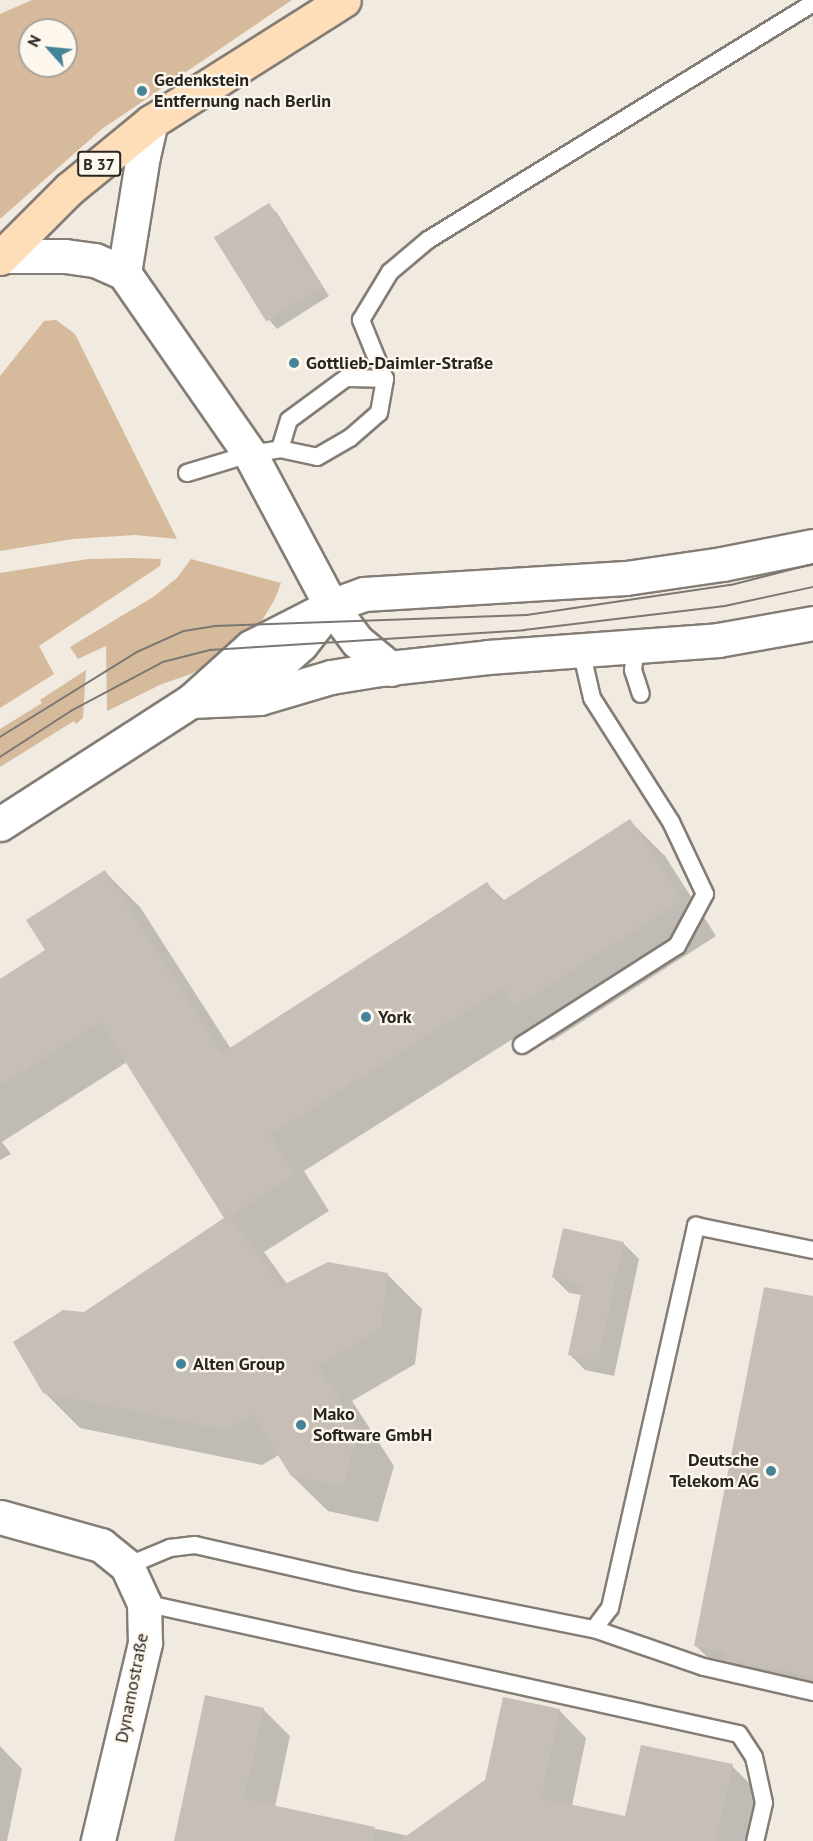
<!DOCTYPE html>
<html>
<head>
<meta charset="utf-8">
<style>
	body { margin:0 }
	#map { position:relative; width:813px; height:1841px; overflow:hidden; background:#f1eae1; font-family:"PT Sans",sans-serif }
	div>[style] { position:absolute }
	.green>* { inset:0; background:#d5bb9b }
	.shadow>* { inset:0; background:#0003 }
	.building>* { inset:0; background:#c6bfb7; transform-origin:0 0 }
	.roads { filter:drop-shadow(2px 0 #847d76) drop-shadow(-2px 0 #847d76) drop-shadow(0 2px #847d76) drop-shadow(0 -2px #847d76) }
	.lane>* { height:16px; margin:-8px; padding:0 8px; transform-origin:8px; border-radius:8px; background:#fff }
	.street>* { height:33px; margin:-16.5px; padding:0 16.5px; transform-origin:16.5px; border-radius:16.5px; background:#fff }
	.primary>* { height:33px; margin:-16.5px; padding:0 16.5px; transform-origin:16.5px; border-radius:16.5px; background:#fddeb8 }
	.tram>* { height:1.5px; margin:-0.75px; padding:0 0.75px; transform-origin:0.75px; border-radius:0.75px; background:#7c7772 }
	.dots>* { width:16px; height:16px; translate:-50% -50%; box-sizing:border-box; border:3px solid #fef7ee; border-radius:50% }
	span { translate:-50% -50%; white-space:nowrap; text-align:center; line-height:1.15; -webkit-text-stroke:4.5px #fef7ee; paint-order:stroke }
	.shield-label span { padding:2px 4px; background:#fef7ee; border:2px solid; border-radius:4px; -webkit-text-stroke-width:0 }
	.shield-label { font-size:16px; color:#282522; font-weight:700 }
	.poi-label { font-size:18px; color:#282522; font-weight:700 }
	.left { translate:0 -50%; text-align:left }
	.right { translate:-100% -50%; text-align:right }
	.street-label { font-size:18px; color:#282522 }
	.north { position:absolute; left:18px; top:18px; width:60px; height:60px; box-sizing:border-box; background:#fef7ee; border:2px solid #a8a39c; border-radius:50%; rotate:297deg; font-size:16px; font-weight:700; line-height:24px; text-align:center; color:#282522 }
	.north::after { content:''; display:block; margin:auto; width:21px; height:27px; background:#448398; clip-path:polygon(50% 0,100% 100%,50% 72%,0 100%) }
</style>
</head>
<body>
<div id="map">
	<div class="green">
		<div style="clip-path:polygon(evenodd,32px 0,292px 0,102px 129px,0 219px,0 14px,32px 0,30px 30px,66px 30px,66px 66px,30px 66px,30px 30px)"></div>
		<div style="clip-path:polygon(56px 320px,75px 334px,177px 539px,135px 535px,73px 539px,0 551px,0 376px,44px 321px)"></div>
		<div style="clip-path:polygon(133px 558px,161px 559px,160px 566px,39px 646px,54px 674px,0 708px,0 573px,88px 559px)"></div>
		<div style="clip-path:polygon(191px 559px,281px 583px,275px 599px,263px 619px,242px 641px,220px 657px,191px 674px,162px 684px,107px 711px,106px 646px,78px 659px,70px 647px,153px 597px,177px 578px)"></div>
		<div style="clip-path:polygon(86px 670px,83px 718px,76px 724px,74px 721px,0 767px,0 729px,42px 703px,40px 700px)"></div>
	</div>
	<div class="shadow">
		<div style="clip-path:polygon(269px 205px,277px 213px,329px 296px,277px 329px,270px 321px,216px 238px)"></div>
		<div style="clip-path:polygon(630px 821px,665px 856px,716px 936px,552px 1041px,535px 1025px,304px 1171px,329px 1211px,264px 1252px,287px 1284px,387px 1274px,422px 1309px,415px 1364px,352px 1401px,394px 1466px,378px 1522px,328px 1511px,292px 1476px,279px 1455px,262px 1465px,80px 1428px,44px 1392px,85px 1313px,226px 1218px,127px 1062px,2px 1142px,11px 1154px,0 1160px,0 981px,47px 951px,105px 872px,140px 907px,231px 1049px,487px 884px,505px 901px)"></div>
		<div style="clip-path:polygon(623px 1243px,639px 1259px,614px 1376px,585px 1370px,569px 1354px,582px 1295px,569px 1293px,553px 1277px)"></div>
		<div style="clip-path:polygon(813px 1298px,813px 1698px,723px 1673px,696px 1646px)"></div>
		<div style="clip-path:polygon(263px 1709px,290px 1736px,275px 1807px,409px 1836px,487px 1781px,559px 1710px,586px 1738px,572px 1806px,626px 1818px,732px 1766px,759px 1793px,749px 1841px,175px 1841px)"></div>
		<div style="clip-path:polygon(0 1746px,22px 1769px,7px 1841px,0 1841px)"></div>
	</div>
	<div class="building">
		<div style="left:269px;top:203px;width:99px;height:65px;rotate:58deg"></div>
		<div style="clip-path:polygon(630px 819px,682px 900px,515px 1007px,503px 988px,270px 1135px,295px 1175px,230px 1216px,281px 1286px,328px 1262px,388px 1273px,381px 1329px,318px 1366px,359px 1429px,343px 1487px,291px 1476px,253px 1415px,226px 1430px,43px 1393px,13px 1342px,63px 1310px,84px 1312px,224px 1218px,100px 1022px,0 1086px,0 979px,45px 950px,26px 920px,105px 870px,222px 1053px,487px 882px,501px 902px)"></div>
		<div style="clip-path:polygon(563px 1228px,624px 1242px,598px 1361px,568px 1355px,583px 1284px,552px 1277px)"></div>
		<div style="clip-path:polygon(764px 1287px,813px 1296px,813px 1677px,724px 1660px,725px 1652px,694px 1646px)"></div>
		<div style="clip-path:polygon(205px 1695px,264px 1708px,244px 1799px,375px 1827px,374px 1841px,174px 1841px)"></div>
		<div style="clip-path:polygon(503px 1697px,560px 1709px,541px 1798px,625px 1816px,641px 1745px,733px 1764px,716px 1841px,399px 1841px,485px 1780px)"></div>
	</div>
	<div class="roads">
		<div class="lane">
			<div style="left:280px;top:449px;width:30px;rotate:-73deg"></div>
			<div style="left:289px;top:420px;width:71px;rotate:-36.4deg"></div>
			<div style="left:346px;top:378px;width:39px;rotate:1deg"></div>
			<div style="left:187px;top:473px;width:66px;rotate:-16.8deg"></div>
			<div style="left:250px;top:454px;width:30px;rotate:-9deg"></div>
			<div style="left:280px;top:449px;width:38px;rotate:12deg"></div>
			<div style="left:317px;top:457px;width:38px;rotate:-30deg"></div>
			<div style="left:350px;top:438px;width:38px;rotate:-41deg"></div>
			<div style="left:379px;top:413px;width:35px;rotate:-80deg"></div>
			<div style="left:385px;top:379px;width:64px;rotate:-112.1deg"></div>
			<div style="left:361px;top:320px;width:56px;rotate:-58.9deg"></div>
			<div style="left:390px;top:272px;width:50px;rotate:-40.1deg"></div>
			<div style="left:428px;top:240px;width:452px;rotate:-31.6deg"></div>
			<div style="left:636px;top:646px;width:24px;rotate:97deg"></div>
			<div style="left:633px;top:670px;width:25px;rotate:72deg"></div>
			<div style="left:522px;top:1045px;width:184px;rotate:-32.6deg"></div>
			<div style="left:677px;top:946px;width:59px;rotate:-61.7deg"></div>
			<div style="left:705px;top:894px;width:80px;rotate:-115.3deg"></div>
			<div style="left:671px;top:822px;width:147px;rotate:-122.5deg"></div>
			<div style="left:592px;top:698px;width:49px;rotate:-102.9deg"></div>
			<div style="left:127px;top:1566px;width:47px;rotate:-22.7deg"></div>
			<div style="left:170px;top:1548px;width:25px;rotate:-7deg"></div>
			<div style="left:195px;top:1545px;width:167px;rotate:12.8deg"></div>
			<div style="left:358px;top:1582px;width:241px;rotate:11.3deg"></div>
			<div style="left:594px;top:1629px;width:116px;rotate:19.1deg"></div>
			<div style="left:704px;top:1667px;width:112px;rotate:12.9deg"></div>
			<div style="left:144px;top:1603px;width:609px;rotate:12.42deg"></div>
			<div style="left:739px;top:1734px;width:27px;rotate:57deg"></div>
			<div style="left:754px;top:1757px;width:47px;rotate:77.7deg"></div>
			<div style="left:764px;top:1803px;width:39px;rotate:103deg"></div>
			<div style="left:594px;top:1629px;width:26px;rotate:-53deg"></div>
			<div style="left:610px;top:1608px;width:392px;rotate:-77.3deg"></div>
			<div style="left:696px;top:1226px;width:119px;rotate:11.6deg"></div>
		</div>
		<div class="street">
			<div style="left:1px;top:256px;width:64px"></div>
			<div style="left:65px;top:256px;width:30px;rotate:8deg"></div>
			<div style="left:95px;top:260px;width:32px;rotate:24deg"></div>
			<div style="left:124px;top:273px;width:221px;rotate:55.2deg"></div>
			<div style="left:250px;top:454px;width:172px;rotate:61.9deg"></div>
			<div style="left:331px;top:606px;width:44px;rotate:53.4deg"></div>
			<div style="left:357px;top:641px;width:44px;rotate:39.5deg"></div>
			<div style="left:124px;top:273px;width:119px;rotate:-80.8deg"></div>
			<div style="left:143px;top:156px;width:35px;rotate:-77deg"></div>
			<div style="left:218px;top:692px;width:27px;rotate:-17deg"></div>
			<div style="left:244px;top:684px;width:43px;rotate:-30.7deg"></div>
			<div style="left:281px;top:662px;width:27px;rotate:-42deg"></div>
			<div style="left:301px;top:644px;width:41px;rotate:-52deg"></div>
			<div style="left:191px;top:701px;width:69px;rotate:-2.5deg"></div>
			<div style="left:260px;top:698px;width:74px;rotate:-16.5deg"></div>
			<div style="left:331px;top:677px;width:50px;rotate:-9.3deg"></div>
			<div style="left:380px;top:669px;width:109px;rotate:-6.3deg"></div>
			<div style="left:488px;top:657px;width:231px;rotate:-4.2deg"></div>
			<div style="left:718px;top:640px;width:97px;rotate:-10.1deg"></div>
			<div style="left:0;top:824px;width:227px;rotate:-32.8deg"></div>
			<div style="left:191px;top:701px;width:81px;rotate:-42deg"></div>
			<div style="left:251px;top:647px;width:90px;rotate:-27.1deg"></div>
			<div style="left:331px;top:606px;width:35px;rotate:-20deg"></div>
			<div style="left:364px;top:594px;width:262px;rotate:-3.5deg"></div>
			<div style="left:626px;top:578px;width:97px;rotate:-8.3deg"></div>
			<div style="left:722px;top:564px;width:93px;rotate:-11.2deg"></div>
			<div style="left:0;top:1517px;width:105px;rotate:15.5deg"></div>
			<div style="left:101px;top:1545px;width:33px;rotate:39deg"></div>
			<div style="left:127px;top:1566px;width:41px;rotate:65.3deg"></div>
			<div style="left:144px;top:1603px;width:40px;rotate:88.6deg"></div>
			<div style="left:145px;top:1643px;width:204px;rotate:103.4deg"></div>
		</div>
		<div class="primary">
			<div style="left:0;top:258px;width:98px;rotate:-45deg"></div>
			<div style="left:69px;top:189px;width:106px;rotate:-39.3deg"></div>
			<div style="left:151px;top:122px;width:228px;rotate:-32.3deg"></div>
		</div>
	</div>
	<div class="tram">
		<div style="left:0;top:737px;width:161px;rotate:-31.8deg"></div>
		<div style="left:137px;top:652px;width:51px;rotate:-24.1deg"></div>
		<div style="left:184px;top:631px;width:30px;rotate:-9deg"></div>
		<div style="left:214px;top:626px;width:313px;rotate:-2deg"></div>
		<div style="left:527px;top:615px;width:206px;rotate:-8.4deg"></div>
		<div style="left:731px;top:585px;width:85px;rotate:-14.4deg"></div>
		<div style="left:0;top:757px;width:85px;rotate:-32.9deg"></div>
		<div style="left:71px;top:711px;width:104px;rotate:-28deg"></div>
		<div style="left:163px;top:662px;width:49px;rotate:-14.3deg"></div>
		<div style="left:210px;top:650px;width:315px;rotate:-3.6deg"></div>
		<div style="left:524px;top:630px;width:202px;rotate:-6.8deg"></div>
		<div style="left:725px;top:606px;width:90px;rotate:-12.2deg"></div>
	</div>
	<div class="dots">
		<div style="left:142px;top:91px;background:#448398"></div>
		<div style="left:294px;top:363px;background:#448398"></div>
		<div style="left:366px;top:1017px;background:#448398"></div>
		<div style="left:181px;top:1364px;background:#448398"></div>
		<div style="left:301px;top:1425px;background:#448398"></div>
		<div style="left:771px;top:1471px;background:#448398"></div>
	</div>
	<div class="shield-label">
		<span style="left:99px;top:164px">B 37</span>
	</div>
	<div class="poi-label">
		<span class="left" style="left:154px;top:91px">Gedenkstein<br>Entfernung nach Berlin</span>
		<span class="left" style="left:306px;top:363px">Gottlieb-Daimler-Straße</span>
		<span class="left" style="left:378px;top:1017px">York</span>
		<span class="left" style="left:193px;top:1364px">Alten Group</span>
		<span class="left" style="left:313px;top:1425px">Mako<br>Software GmbH</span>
		<span class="right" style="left:759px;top:1471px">Deutsche<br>Telekom AG</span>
	</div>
	<div class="street-label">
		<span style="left:132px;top:1688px;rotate:-79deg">Dynamostraße</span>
	</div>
	<div class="north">N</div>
</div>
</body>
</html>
